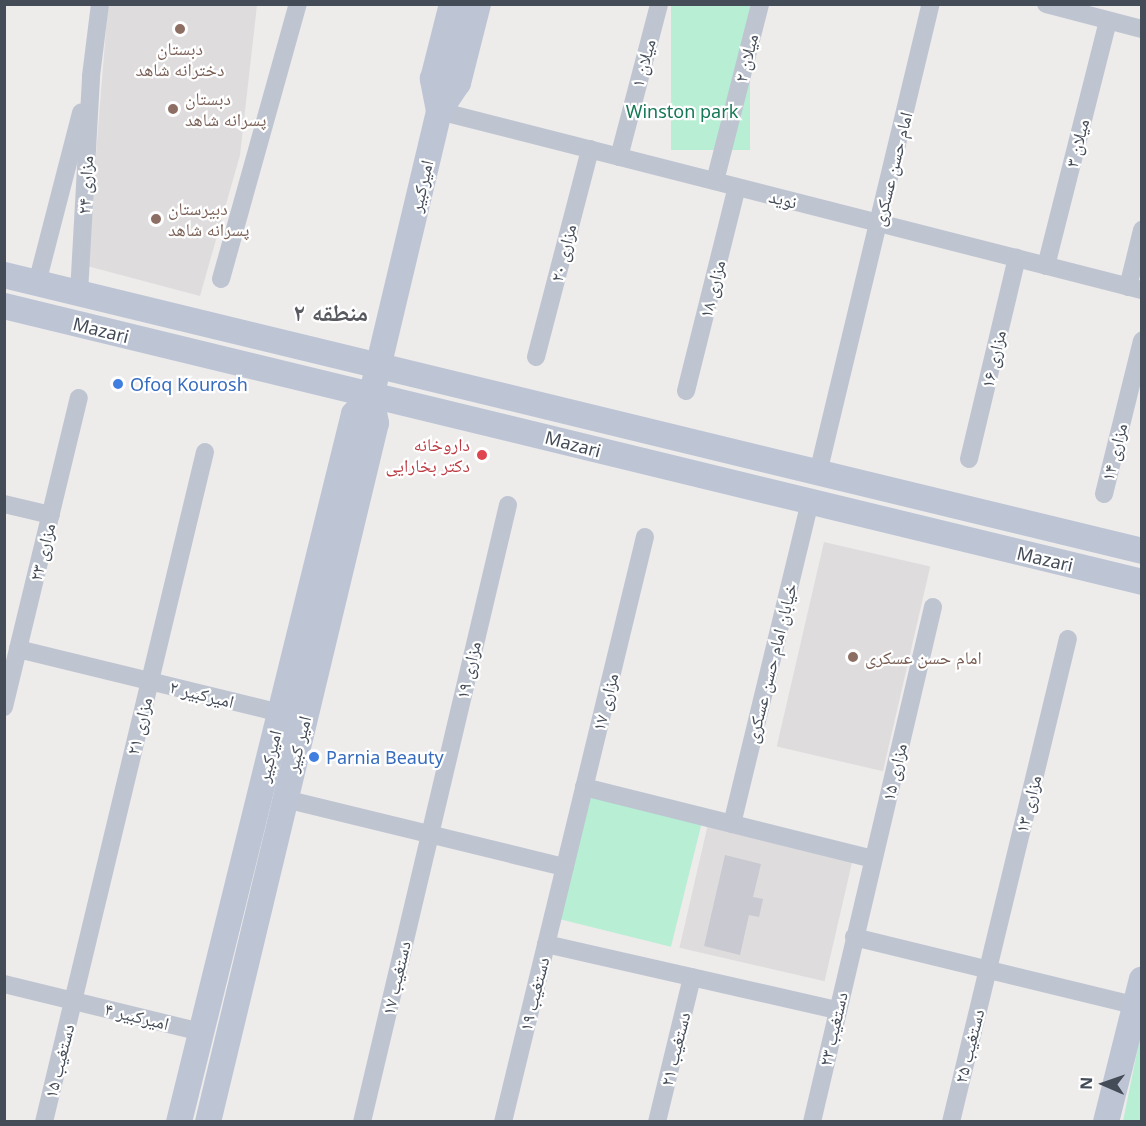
<!DOCTYPE html>
<html>
<head>
<meta charset="utf-8">
<style>
	body { margin:0 }
	#map { position:relative; width:1146px; height:1126px; overflow:hidden; background:#eeebeb; font-family:"Noto Sans","Noto Naskh Arabic",sans-serif }
	div>[style] { position:absolute }
	.education>* { inset:0; background:#dfdcdd; transform-origin:0 0 }
	.green>* { inset:0; background:#b7eed4; transform-origin:0 0 }
	.building>* { inset:0; background:#c8c9d1 }
	.street>* { height:18px; margin:-9px; padding:0 9px; transform-origin:9px; border-radius:9px; background:#bec5d1 }
	.secondary>* { height:26px; margin:-13px; padding:0 13px; transform-origin:13px; border-radius:13px; background:#bdc5d5 }
	.dots>* { width:16px; height:16px; translate:-50% -50%; box-sizing:border-box; border:3px solid #fff; border-radius:50% }
	span { translate:-50% -50%; white-space:nowrap; text-align:center; line-height:1.15; -webkit-text-stroke:4.5px #fff; paint-order:stroke }
	.education-label { font-size:18px; color:#785e54 }
	.left { translate:0 -50%; text-align:left }
	.street-label { font-size:18px; color:#444c58 }
	.park-label { font-size:18px; color:#167855 }
	.shop-label { font-size:18px; color:#366cbe }
	.health-label { font-size:18px; color:#be3a42 }
	.right { translate:-100% -50%; text-align:right }
	.district-label { font-size:24px; color:#585a60; font-weight:700 }
	.frame { position:absolute; inset:0; border:6px solid #444c58; pointer-events:none }
	.north { position:absolute; left:1074px; top:1054px; width:60px; height:60px; -webkit-text-stroke:4px #fff; paint-order:stroke; rotate:272deg; font-size:16px; font-weight:700; line-height:24px; text-align:center; color:#444c58 }
	.north::after { content:''; display:block; margin:auto; width:21px; height:27px; background:#444c58; clip-path:polygon(50% 0,100% 100%,50% 72%,0 100%) }
</style>
</head>
<body>
<div id="map">
	<div class="education">
		<div style="clip-path:polygon(108px 5px,257px 5px,240px 155px,200px 296px,87px 266px)"></div>
		<div style="left:824px;top:542px;width:109px;height:210px;rotate:13deg"></div>
		<div style="left:708px;top:824px;width:149px;height:127px;rotate:13deg"></div>
	</div>
	<div class="green">
		<div style="left:671px;top:5px;width:79px;height:145px"></div>
		<div style="left:591px;top:796px;width:114px;height:127px;rotate:14deg"></div>
		<div style="clip-path:polygon(1141px 1033px,1141px 1121px,1123px 1121px)"></div>
	</div>
	<div class="building">
		<div style="clip-path:polygon(725px 855px,761px 864px,753px 897px,763px 899px,759px 917px,749px 915px,740px 955px,704px 946px)"></div>
	</div>
	<div class="street">
		<div style="left:1046px;top:4px;width:99px;rotate:14.6deg"></div>
		<div style="left:439px;top:111px;width:725px;rotate:14.29deg"></div>
		<div style="left:619px;top:157px;width:158px;rotate:-75.3deg"></div>
		<div style="left:715px;top:181px;width:183px;rotate:-75.7deg"></div>
		<div style="left:1046px;top:266px;width:253px;rotate:-75.8deg"></div>
		<div style="left:221px;top:279px;width:286px;rotate:-74.4deg"></div>
		<div style="left:37px;top:283px;width:176px;rotate:-75.5deg"></div>
		<div style="left:1128px;top:287px;width:59px;rotate:-76.2deg"></div>
		<div style="left:79px;top:293px;width:217px;rotate:-86.8deg"></div>
		<div style="left:91px;top:76px;width:73px;rotate:-82.9deg"></div>
		<div style="left:536px;top:357px;width:215px;rotate:-75.4deg"></div>
		<div style="left:686px;top:391px;width:210px;rotate:-76deg"></div>
		<div style="left:969px;top:459px;width:207px;rotate:-76.6deg"></div>
		<div style="left:818px;top:473px;width:482px;rotate:-76.5deg"></div>
		<div style="left:1104px;top:494px;width:158px;rotate:-76.1deg"></div>
		<div style="left:4px;top:504px;width:48px;rotate:13.2deg"></div>
		<div style="left:18px;top:649px;width:270px;rotate:13.7deg"></div>
		<div style="left:4px;top:707px;width:318px;rotate:-76.4deg"></div>
		<div style="left:584px;top:787px;width:298px;rotate:14deg"></div>
		<div style="left:285px;top:799px;width:288px;rotate:13.7deg"></div>
		<div style="left:732px;top:824px;width:331px;rotate:-76.4deg"></div>
		<div style="left:854px;top:937px;width:296px;rotate:13.7deg"></div>
		<div style="left:546px;top:944px;width:298px;rotate:12.8deg"></div>
		<div style="left:4px;top:984px;width:203px;rotate:13.7deg"></div>
		<div style="left:44px;top:1122px;width:689px;rotate:-76.49deg"></div>
		<div style="left:362px;top:1122px;width:634px;rotate:-76.69deg"></div>
		<div style="left:503px;top:1122px;width:602px;rotate:-76.36deg"></div>
		<div style="left:657px;top:1122px;width:149px;rotate:-76.4deg"></div>
		<div style="left:812px;top:1122px;width:529px;rotate:-76.78deg"></div>
		<div style="left:951px;top:1122px;width:497px;rotate:-76.4deg"></div>
	</div>
	<div class="secondary">
		<div style="left:439px;top:111px;width:34px;rotate:-56deg"></div>
		<div style="left:458px;top:83px;width:81px;rotate:-75.8deg"></div>
		<div style="left:4px;top:275px;width:1171px;rotate:13.63deg"></div>
		<div style="left:4px;top:306px;width:1171px;rotate:13.63deg"></div>
		<div style="left:179px;top:1122px;width:729px;rotate:-76.12deg"></div>
		<div style="left:354px;top:414px;width:24px;rotate:-45deg"></div>
		<div style="left:208px;top:1122px;width:719px;rotate:-76.49deg"></div>
		<div style="left:376px;top:423px;width:26px;rotate:-101deg"></div>
		<div style="left:371px;top:397px;width:294px;rotate:-76.6deg"></div>
		<div style="left:439px;top:111px;width:33px;rotate:-101deg"></div>
		<div style="left:433px;top:79px;width:77px;rotate:-75.8deg"></div>
		<div style="left:1106px;top:1122px;width:147px;rotate:-75.9deg"></div>
	</div>
	<div class="dots">
		<div style="left:180px;top:29px;background:#8d6e63"></div>
		<div style="left:173px;top:109px;background:#8d6e63"></div>
		<div style="left:156px;top:219px;background:#8d6e63"></div>
		<div style="left:118px;top:384px;background:#3f7fe0"></div>
		<div style="left:482px;top:455px;background:#e0444e"></div>
		<div style="left:853px;top:657px;background:#8d6e63"></div>
		<div style="left:314px;top:757px;background:#3f7fe0"></div>
	</div>
	<div class="education-label">
		<span style="left:180px;top:59px">دبستان<br>دخترانه شاهد</span>
		<span class="left" style="left:185px;top:109px">دبستان<br>پسرانه شاهد</span>
		<span class="left" style="left:168px;top:219px">دبیرستان<br>پسرانه شاهد</span>
		<span class="left" style="left:865px;top:657px">امام حسن عسکری</span>
	</div>
	<div class="street-label">
		<span style="left:746px;top:58px;rotate:-76deg">میلان ۲</span>
		<span style="left:643px;top:63px;rotate:-75deg">میلان ۱</span>
		<span style="left:1077px;top:143px;rotate:-76deg">میلان ۳</span>
		<span style="left:892px;top:169px;rotate:-76deg">امام حسن عسکری</span>
		<span style="left:85px;top:185px;rotate:-87deg">مزاری ۲۴</span>
		<span style="left:421px;top:186px;rotate:-77deg">امیرکبیر</span>
		<span style="left:783px;top:199px;rotate:14deg">نوید</span>
		<span style="left:563px;top:253px;rotate:-76deg">مزاری ۲۰</span>
		<span style="left:712px;top:289px;rotate:-76deg">مزاری ۱۸</span>
		<span style="left:101px;top:330px;rotate:14deg">Mazari</span>
		<span style="left:993px;top:359px;rotate:-77deg">مزاری ۱۶</span>
		<span style="left:573px;top:444px;rotate:15deg">Mazari</span>
		<span style="left:1114px;top:452px;rotate:-76deg">مزاری ۱۴</span>
		<span style="left:42px;top:552px;rotate:-76deg">مزاری ۲۳</span>
		<span style="left:1045px;top:559px;rotate:13deg">Mazari</span>
		<span style="left:771px;top:663px;rotate:-76deg">خیابان امام حسن عسکری</span>
		<span style="left:468px;top:670px;rotate:-77deg">مزاری ۱۹</span>
		<span style="left:202px;top:694px;rotate:14deg">امیرکبیر ۲</span>
		<span style="left:605px;top:702px;rotate:-76deg">مزاری ۱۷</span>
		<span style="left:139px;top:726px;rotate:-76deg">مزاری ۲۱</span>
		<span style="left:298px;top:744px;rotate:-76deg">امیر کبیر</span>
		<span style="left:269px;top:756px;rotate:-76deg">امیرکبیر</span>
		<span style="left:894px;top:772px;rotate:-77deg">مزاری ۱۵</span>
		<span style="left:1028px;top:804px;rotate:-76deg">مزاری ۱۳</span>
		<span style="left:396px;top:978px;rotate:-77deg">دستغیب ۱۷</span>
		<span style="left:534px;top:994px;rotate:-76deg">دستغیب ۱۹</span>
		<span style="left:137px;top:1016px;rotate:14deg">امیرکبیر ۴</span>
		<span style="left:833px;top:1029px;rotate:-77deg">دستغیب ۲۳</span>
		<span style="left:969px;top:1046px;rotate:-76deg">دستغیب ۲۵</span>
		<span style="left:675px;top:1049px;rotate:-76deg">دستغیب ۲۱</span>
		<span style="left:59px;top:1061px;rotate:-76deg">دستغیب ۱۵</span>
	</div>
	<div class="park-label">
		<span style="left:682px;top:111px">Winston park</span>
	</div>
	<div class="shop-label">
		<span class="left" style="left:130px;top:384px">Ofoq Kourosh</span>
		<span class="left" style="left:326px;top:757px">Parnia Beauty</span>
	</div>
	<div class="health-label">
		<span class="right" style="left:470px;top:455px">داروخانه<br>دکتر بخارایی</span>
	</div>
	<div class="district-label">
		<span style="left:331px;top:312px">منطقه ۲</span>
	</div>
	<div class="frame"></div>
	<div class="north">N</div>
</div>
</body>
</html>
